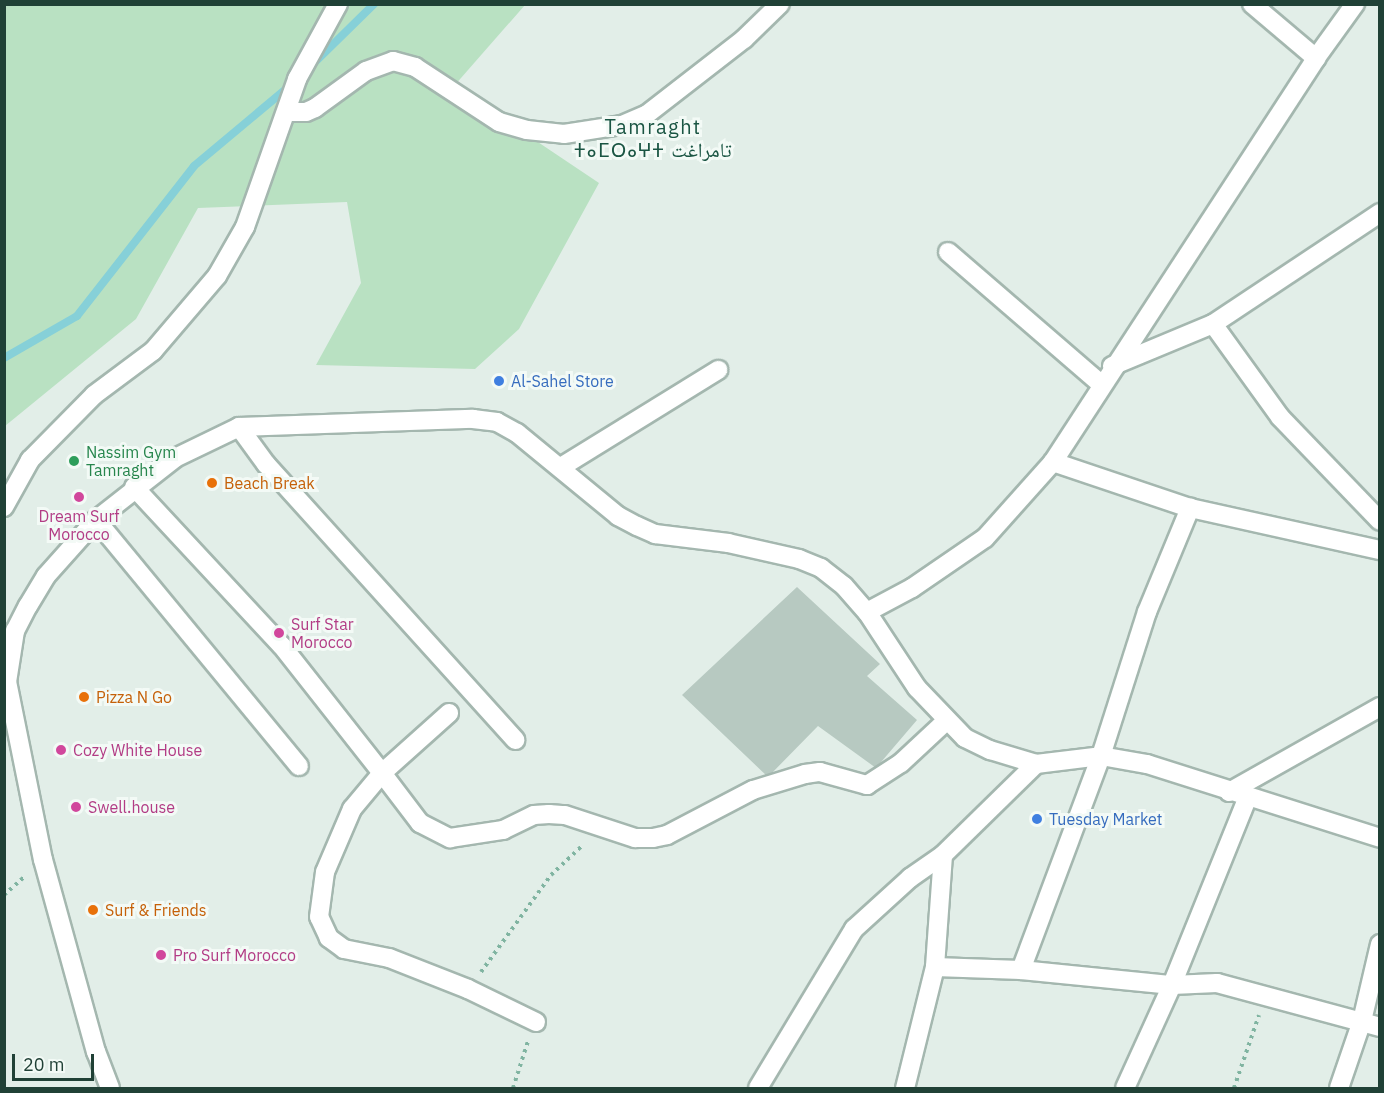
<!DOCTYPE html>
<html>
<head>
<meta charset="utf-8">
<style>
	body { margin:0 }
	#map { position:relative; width:1384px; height:1093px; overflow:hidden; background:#e2eee8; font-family:"IBM Plex Sans","Noto Naskh Arabic","Noto Sans Tifinagh",sans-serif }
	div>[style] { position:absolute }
	.green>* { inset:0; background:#b9e1c2 }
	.stream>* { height:8px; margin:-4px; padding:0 4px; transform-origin:4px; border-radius:4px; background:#86d0d8 }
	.building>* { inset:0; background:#b7c9c1 }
	.path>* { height:4px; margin-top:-2px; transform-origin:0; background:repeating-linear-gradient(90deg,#80b4a1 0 3px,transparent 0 7.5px) }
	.roads { filter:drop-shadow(2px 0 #a4b7af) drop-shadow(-2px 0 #a4b7af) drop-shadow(0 2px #a4b7af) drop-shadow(0 -2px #a4b7af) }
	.minor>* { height:18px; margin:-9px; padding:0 9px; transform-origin:9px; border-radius:9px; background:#fff }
	.dots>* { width:16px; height:16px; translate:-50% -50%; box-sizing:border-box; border:3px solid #f3faf6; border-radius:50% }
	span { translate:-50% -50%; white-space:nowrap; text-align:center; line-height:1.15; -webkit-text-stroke:6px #f3faf6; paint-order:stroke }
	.shop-label { font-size:16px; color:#366cbe }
	.left { translate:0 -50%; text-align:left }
	.leisure-label { font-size:16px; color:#27864d }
	.food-label { font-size:16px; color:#c56008 }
	.hotel-label { font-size:16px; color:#b23c85 }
	.quarter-label { font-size:20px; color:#1a5543; letter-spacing:1.5px }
	.frame { position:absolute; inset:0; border:6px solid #204136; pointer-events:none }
	.scale { position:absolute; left:12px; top:1054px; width:82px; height:27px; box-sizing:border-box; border:3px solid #204136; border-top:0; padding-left:8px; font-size:18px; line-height:21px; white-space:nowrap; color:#204136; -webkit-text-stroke:4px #f3faf6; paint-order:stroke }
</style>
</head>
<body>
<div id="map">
	<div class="green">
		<div style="clip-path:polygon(5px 5px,525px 5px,454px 86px,599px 183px,519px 329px,475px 369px,316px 365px,361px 283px,347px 202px,198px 208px,136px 319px,5px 426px)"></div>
	</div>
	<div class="stream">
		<div style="left:310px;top:67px;width:90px;rotate:-44.5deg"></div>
		<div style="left:4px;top:358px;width:84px;rotate:-29.9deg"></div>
		<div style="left:77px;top:316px;width:190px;rotate:-52deg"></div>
		<div style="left:194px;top:166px;width:128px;rotate:-39.9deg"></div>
	</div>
	<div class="building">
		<div style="clip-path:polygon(797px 587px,880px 664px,867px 676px,917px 720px,876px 768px,818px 726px,768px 777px,682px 695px)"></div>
	</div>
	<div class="path">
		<div style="left:4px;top:895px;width:27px;rotate:-42deg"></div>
		<div style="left:481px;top:972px;width:120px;rotate:-54.2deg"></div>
		<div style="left:551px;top:875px;width:44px;rotate:-43.2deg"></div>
		<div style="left:513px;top:1088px;width:49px;rotate:-72.3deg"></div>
		<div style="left:1234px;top:1088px;width:77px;rotate:-71.1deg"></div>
	</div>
	<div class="roads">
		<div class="minor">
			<div style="left:1252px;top:4px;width:84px;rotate:40.2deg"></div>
			<div style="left:288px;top:112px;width:18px"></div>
			<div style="left:306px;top:112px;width:10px;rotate:-24deg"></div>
			<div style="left:315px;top:108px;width:63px;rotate:-36deg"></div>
			<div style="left:366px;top:71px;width:29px;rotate:-20deg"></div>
			<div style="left:393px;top:61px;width:23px;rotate:15deg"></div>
			<div style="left:415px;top:67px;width:100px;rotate:33.2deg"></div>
			<div style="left:499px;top:122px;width:29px;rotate:16deg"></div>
			<div style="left:527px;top:130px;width:37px;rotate:6deg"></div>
			<div style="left:564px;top:134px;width:59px;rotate:-8.8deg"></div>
			<div style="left:622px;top:125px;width:26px;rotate:-23deg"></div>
			<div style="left:646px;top:115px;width:124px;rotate:-37.8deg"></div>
			<div style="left:744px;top:39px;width:50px;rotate:-44.2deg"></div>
			<div style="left:948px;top:252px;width:202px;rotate:40.8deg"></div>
			<div style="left:1213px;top:324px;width:115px;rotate:54.2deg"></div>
			<div style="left:1280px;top:417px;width:144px;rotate:46.1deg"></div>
			<div style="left:1112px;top:366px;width:109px;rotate:-22.6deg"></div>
			<div style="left:1213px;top:324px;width:201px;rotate:-33.6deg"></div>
			<div style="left:239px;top:427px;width:46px;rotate:53.9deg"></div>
			<div style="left:266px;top:464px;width:372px;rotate:47.9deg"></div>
			<div style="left:1053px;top:462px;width:145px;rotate:18.6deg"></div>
			<div style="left:1190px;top:508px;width:195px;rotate:12.5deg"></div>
			<div style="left:561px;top:467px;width:185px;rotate:-31.7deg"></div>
			<div style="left:134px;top:487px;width:217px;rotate:47.1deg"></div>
			<div style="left:282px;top:646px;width:162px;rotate:51.8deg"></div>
			<div style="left:382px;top:773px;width:90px;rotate:-41.8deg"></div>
			<div style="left:4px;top:507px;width:54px;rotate:-61deg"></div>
			<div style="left:30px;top:460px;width:91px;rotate:-45.4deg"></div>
			<div style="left:94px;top:395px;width:74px;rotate:-36.7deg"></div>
			<div style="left:153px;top:351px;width:99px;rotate:-49.5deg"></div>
			<div style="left:217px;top:276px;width:56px;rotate:-60.3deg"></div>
			<div style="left:245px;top:227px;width:157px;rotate:-70.6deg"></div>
			<div style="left:297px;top:79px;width:85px;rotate:-61.3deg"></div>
			<div style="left:96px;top:520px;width:319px;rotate:50.5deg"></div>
			<div style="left:867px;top:612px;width:91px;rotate:56.7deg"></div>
			<div style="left:917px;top:688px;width:69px;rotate:46.2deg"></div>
			<div style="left:965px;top:738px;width:28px;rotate:26deg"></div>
			<div style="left:990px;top:750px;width:48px;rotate:16.9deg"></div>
			<div style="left:1036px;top:764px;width:65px;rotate:-7deg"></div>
			<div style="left:1101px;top:756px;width:47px;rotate:9.9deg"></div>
			<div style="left:1147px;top:764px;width:244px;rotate:17.6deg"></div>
			<div style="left:1229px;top:792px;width:173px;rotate:-29.4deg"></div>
			<div style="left:1247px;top:799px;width:201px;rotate:112deg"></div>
			<div style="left:1172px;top:985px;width:45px;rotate:-2.5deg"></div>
			<div style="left:1217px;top:983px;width:169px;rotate:15.1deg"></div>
			<div style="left:943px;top:855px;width:130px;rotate:-44.4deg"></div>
			<div style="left:935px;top:967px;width:86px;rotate:2deg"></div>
			<div style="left:1021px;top:970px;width:152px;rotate:5.7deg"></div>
			<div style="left:1172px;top:985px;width:113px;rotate:114.5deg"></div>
			<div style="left:1021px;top:970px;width:228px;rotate:-69.5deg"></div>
			<div style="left:1101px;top:756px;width:151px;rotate:-72.3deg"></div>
			<div style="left:1147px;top:612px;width:113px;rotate:-67.5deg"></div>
			<div style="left:536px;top:1022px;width:76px;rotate:-154.1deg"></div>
			<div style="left:468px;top:989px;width:85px;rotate:-158.6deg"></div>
			<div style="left:389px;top:958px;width:46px;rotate:-168.7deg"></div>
			<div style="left:344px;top:949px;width:19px;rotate:-144deg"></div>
			<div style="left:329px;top:938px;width:23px;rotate:-115deg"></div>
			<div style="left:319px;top:917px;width:45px;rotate:-82.4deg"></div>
			<div style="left:325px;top:872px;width:69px;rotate:-66.8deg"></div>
			<div style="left:352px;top:809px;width:47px;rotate:-50.2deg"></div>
			<div style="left:382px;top:773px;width:63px;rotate:52.8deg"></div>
			<div style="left:420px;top:823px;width:34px;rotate:27deg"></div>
			<div style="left:450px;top:838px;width:54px;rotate:-8.6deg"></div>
			<div style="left:503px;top:830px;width:34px;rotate:-26deg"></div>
			<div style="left:534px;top:815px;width:15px;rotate:-4deg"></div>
			<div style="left:549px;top:814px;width:16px;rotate:4deg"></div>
			<div style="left:565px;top:815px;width:74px;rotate:18.2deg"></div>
			<div style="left:635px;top:838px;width:18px"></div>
			<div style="left:653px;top:838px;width:14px;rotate:-12deg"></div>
			<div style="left:667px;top:835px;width:97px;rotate:-27.6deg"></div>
			<div style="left:753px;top:790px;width:54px;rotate:-17.1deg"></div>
			<div style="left:805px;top:774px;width:15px;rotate:-8deg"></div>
			<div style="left:820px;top:772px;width:49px;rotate:15.5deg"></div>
			<div style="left:867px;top:785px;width:40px;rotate:-32.9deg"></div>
			<div style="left:901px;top:763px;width:62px;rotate:-43deg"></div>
			<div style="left:110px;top:1088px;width:39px;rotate:-111deg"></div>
			<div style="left:96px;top:1052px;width:199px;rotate:-105.4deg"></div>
			<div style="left:43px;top:860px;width:182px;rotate:-101.4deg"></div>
			<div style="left:7px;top:682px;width:52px;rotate:-81.1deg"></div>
			<div style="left:15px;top:631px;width:28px;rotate:-63deg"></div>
			<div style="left:28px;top:606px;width:35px;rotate:-59deg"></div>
			<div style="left:46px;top:576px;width:75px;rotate:-48.2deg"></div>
			<div style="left:96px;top:520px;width:100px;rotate:-38.1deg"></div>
			<div style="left:175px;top:458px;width:71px;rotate:-25.8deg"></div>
			<div style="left:239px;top:427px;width:234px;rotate:-2deg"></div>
			<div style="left:473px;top:419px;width:24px;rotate:7deg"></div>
			<div style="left:497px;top:422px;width:23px;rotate:29deg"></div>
			<div style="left:517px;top:433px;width:131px;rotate:39.4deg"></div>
			<div style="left:618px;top:516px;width:21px;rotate:28deg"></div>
			<div style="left:637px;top:526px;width:20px;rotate:24deg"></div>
			<div style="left:655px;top:534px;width:74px;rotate:7deg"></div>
			<div style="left:728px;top:543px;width:73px;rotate:12.7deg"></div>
			<div style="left:799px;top:559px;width:24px;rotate:22deg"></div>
			<div style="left:821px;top:568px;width:29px;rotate:38deg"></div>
			<div style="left:844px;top:586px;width:35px;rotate:49deg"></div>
			<div style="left:867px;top:612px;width:51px;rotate:-28.1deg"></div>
			<div style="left:912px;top:588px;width:88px;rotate:-34.4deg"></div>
			<div style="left:985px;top:538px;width:102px;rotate:-48.2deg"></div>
			<div style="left:1053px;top:462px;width:482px;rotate:-56.9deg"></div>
			<div style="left:1316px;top:58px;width:67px;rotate:-54.2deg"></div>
			<div style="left:758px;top:1088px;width:186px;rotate:-58.9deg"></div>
			<div style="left:854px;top:929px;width:76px;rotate:-42.3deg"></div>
			<div style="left:910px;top:878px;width:40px;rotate:-34.9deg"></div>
			<div style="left:943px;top:855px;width:112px;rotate:94.1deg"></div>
			<div style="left:935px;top:967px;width:125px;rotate:103.9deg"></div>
			<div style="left:1339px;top:1088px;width:71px;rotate:-71.1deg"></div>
			<div style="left:1362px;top:1021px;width:79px;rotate:-76.8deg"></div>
		</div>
	</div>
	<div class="dots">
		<div style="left:499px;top:381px;background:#3f7fe0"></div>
		<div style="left:74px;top:461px;background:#2e9e5b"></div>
		<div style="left:212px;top:483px;background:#e8710a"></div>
		<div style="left:79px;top:497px;background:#d1479c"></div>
		<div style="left:279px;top:633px;background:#d1479c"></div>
		<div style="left:84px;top:697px;background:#e8710a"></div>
		<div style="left:61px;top:750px;background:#d1479c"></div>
		<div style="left:76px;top:807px;background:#d1479c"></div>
		<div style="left:1037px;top:819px;background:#3f7fe0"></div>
		<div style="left:93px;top:910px;background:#e8710a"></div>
		<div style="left:161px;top:955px;background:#d1479c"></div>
	</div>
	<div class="shop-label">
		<span class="left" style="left:511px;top:381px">Al-Sahel Store</span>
		<span class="left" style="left:1049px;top:819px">Tuesday Market</span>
	</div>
	<div class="leisure-label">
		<span class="left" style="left:86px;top:461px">Nassim Gym<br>Tamraght</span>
	</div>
	<div class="food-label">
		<span class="left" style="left:224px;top:483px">Beach Break</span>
		<span class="left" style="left:96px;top:697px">Pizza N Go</span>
		<span class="left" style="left:105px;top:910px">Surf &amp; Friends</span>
	</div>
	<div class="hotel-label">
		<span style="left:79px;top:525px">Dream Surf<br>Morocco</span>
		<span class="left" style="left:291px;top:633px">Surf Star<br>Morocco</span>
		<span class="left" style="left:73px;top:750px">Cozy White House</span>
		<span class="left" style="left:88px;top:807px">Swell.house</span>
		<span class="left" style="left:173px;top:955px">Pro Surf Morocco</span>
	</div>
	<div class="quarter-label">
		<span style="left:653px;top:138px">Tamraght<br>ⵜⴰⵎⵔⴰⵖⵜ تامراغت</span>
	</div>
	<div class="frame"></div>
	<div class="scale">20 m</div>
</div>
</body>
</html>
